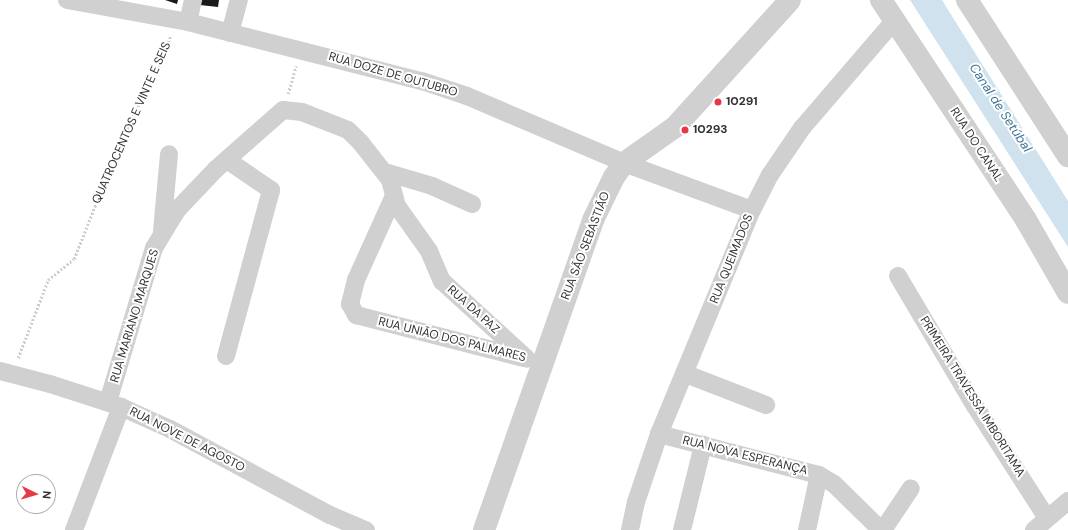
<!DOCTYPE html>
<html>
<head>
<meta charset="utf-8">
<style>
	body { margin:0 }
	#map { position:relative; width:1068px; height:530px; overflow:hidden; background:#fff; font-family:"DM Sans",sans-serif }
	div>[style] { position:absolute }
	.water>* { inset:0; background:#cfe2ee }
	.building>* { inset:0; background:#1a1a1a }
	.path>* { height:2.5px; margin-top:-1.25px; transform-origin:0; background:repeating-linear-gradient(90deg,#cdcdcd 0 2px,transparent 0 4px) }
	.minor>* { height:18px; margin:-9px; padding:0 9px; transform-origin:9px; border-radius:9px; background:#d0d0d0 }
	.tertiary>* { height:22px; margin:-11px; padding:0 11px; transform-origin:11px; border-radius:11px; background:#d0d0d0 }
	.dots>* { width:11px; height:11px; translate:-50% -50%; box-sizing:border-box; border:2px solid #fff; border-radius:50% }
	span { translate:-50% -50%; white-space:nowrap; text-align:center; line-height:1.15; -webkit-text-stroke:4px #fff; paint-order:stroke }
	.street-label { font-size:12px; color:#333 }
	.poi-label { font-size:12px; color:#333; font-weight:700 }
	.left { translate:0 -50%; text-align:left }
	.water-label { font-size:13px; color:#3f7597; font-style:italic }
	.north { position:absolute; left:16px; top:474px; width:40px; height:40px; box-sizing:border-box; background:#fff; border:1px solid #adadad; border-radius:50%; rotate:95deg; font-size:11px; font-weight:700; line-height:16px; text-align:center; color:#333 }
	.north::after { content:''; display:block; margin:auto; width:14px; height:18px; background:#e63946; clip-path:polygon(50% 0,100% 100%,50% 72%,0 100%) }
</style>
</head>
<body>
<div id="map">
	<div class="water">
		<div style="clip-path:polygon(910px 0,942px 0,955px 21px,1068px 201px,1068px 247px)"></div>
	</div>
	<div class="building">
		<div style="clip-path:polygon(165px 0,178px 0,177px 4px)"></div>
		<div style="clip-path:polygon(201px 0,219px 0,218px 7px,200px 5px)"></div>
	</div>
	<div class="path">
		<div style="left:288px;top:94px;width:29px;rotate:-74deg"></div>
		<div style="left:18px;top:358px;width:84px;rotate:-69deg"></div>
		<div style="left:48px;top:280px;width:33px;rotate:-39deg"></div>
		<div style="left:74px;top:259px;width:109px;rotate:-68.4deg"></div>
		<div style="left:114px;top:158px;width:45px;rotate:-66.3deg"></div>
		<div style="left:132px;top:117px;width:59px;rotate:-61.7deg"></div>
		<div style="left:160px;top:65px;width:32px;rotate:-70deg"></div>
	</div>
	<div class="minor">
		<div style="left:67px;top:0;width:123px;rotate:10.3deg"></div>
		<div style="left:188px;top:22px;width:241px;rotate:14.2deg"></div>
		<div style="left:422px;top:81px;width:47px;rotate:18.4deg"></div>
		<div style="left:467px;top:96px;width:171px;rotate:23.1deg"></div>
		<div style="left:624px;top:163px;width:136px;rotate:20.2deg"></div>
		<div style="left:188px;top:22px;width:23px;rotate:-77deg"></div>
		<div style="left:230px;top:33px;width:34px;rotate:-75deg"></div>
		<div style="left:385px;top:172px;width:49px;rotate:16.6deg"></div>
		<div style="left:432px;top:186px;width:44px;rotate:24.2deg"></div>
		<div style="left:393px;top:198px;width:90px;rotate:114.3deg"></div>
		<div style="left:356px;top:280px;width:25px;rotate:104deg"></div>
		<div style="left:350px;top:304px;width:13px;rotate:61deg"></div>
		<div style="left:356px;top:315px;width:173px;rotate:14.4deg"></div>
		<div style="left:162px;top:231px;width:77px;rotate:-84.8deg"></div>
		<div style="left:898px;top:276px;width:151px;rotate:59.4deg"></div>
		<div style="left:975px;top:406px;width:133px;rotate:57.3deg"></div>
		<div style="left:226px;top:356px;width:172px;rotate:-74.8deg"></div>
		<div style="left:271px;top:190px;width:53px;rotate:-145.7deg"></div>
		<div style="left:0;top:371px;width:52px;rotate:14.6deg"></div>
		<div style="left:50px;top:384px;width:75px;rotate:17.9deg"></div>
		<div style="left:121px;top:407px;width:54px;rotate:24.2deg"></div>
		<div style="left:170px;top:429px;width:182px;rotate:28.3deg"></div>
		<div style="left:330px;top:515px;width:39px;rotate:23deg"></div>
		<div style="left:686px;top:374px;width:86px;rotate:21.2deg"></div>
		<div style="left:108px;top:402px;width:161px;rotate:-73.4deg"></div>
		<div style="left:154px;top:248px;width:23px;rotate:-59deg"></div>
		<div style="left:166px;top:228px;width:22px;rotate:-58deg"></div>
		<div style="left:178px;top:209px;width:55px;rotate:-46.5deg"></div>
		<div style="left:216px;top:169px;width:89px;rotate:-41.4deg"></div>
		<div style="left:283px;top:110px;width:19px;rotate:6deg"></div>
		<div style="left:302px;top:112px;width:49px;rotate:21.4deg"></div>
		<div style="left:348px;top:130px;width:18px;rotate:45deg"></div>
		<div style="left:361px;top:143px;width:47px;rotate:51.9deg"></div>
		<div style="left:390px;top:180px;width:27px;rotate:75deg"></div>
		<div style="left:397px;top:206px;width:55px;rotate:54.6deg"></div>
		<div style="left:429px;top:251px;width:33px;rotate:67deg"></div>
		<div style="left:442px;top:281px;width:115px;rotate:42.5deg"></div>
		<div style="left:659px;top:434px;width:165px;rotate:14.4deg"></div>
		<div style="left:819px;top:475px;width:17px;rotate:31deg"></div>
		<div style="left:834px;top:484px;width:66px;rotate:44.4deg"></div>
		<div style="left:74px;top:530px;width:132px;rotate:-69.1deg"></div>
		<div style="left:630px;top:530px;width:29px;rotate:-78deg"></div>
		<div style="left:636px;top:502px;width:72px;rotate:-71.3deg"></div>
		<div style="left:659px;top:434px;width:243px;rotate:-67.5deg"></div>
		<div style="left:752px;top:210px;width:39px;rotate:-63deg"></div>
		<div style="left:770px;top:175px;width:57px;rotate:-55.8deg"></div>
		<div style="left:802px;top:128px;width:141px;rotate:-49.3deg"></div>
		<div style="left:682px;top:530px;width:88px;rotate:-76.1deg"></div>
		<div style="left:807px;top:530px;width:56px;rotate:-77.7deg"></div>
		<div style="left:883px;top:530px;width:50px;rotate:-56.3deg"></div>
		<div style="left:1034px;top:530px;width:45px;rotate:-40.5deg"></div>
	</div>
	<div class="tertiary">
		<div style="left:881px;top:0;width:263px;rotate:56.6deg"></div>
		<div style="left:1026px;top:220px;width:84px;rotate:60.1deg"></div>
		<div style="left:967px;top:0;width:186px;rotate:57.1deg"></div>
		<div style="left:484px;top:530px;width:329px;rotate:-70.6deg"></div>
		<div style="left:593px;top:220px;width:48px;rotate:-64deg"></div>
		<div style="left:614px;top:177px;width:17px;rotate:-54deg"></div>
		<div style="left:624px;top:163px;width:62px;rotate:-35.2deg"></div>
		<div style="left:675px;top:127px;width:171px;rotate:-47.8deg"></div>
	</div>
	<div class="dots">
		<div style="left:718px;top:102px;background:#e63946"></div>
		<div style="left:685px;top:130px;background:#e63946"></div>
	</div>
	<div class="street-label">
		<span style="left:393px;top:75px;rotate:16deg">RUA DOZE DE OUTUBRO</span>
		<span style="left:132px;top:123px;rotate:-66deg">QUATROCENTOS E VINTE E SEIS</span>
		<span style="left:976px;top:145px;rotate:57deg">RUA DO CANAL</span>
		<span style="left:586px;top:246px;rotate:-69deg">RUA SÃO SEBASTIÃO</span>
		<span style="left:732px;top:259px;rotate:-68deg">RUA QUEIMADOS</span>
		<span style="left:473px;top:310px;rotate:42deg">RUA DA PAZ</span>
		<span style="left:135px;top:316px;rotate:-73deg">RUA MARIANO MARQUES</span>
		<span style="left:452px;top:340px;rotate:14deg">RUA UNIÃO DOS PALMARES</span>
		<span style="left:972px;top:397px;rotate:58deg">PRIMEIRA TRAVESSA IMBORITAMA</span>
		<span style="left:187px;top:440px;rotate:27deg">RUA NOVE DE AGOSTO</span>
		<span style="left:745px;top:456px;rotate:14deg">RUA NOVA ESPERANÇA</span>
	</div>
	<div class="poi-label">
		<span class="left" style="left:726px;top:102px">10291</span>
		<span class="left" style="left:693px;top:130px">10293</span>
	</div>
	<div class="water-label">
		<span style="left:1000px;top:108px;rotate:57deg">Canal de Setúbal</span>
	</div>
	<div class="north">N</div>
</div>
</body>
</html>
